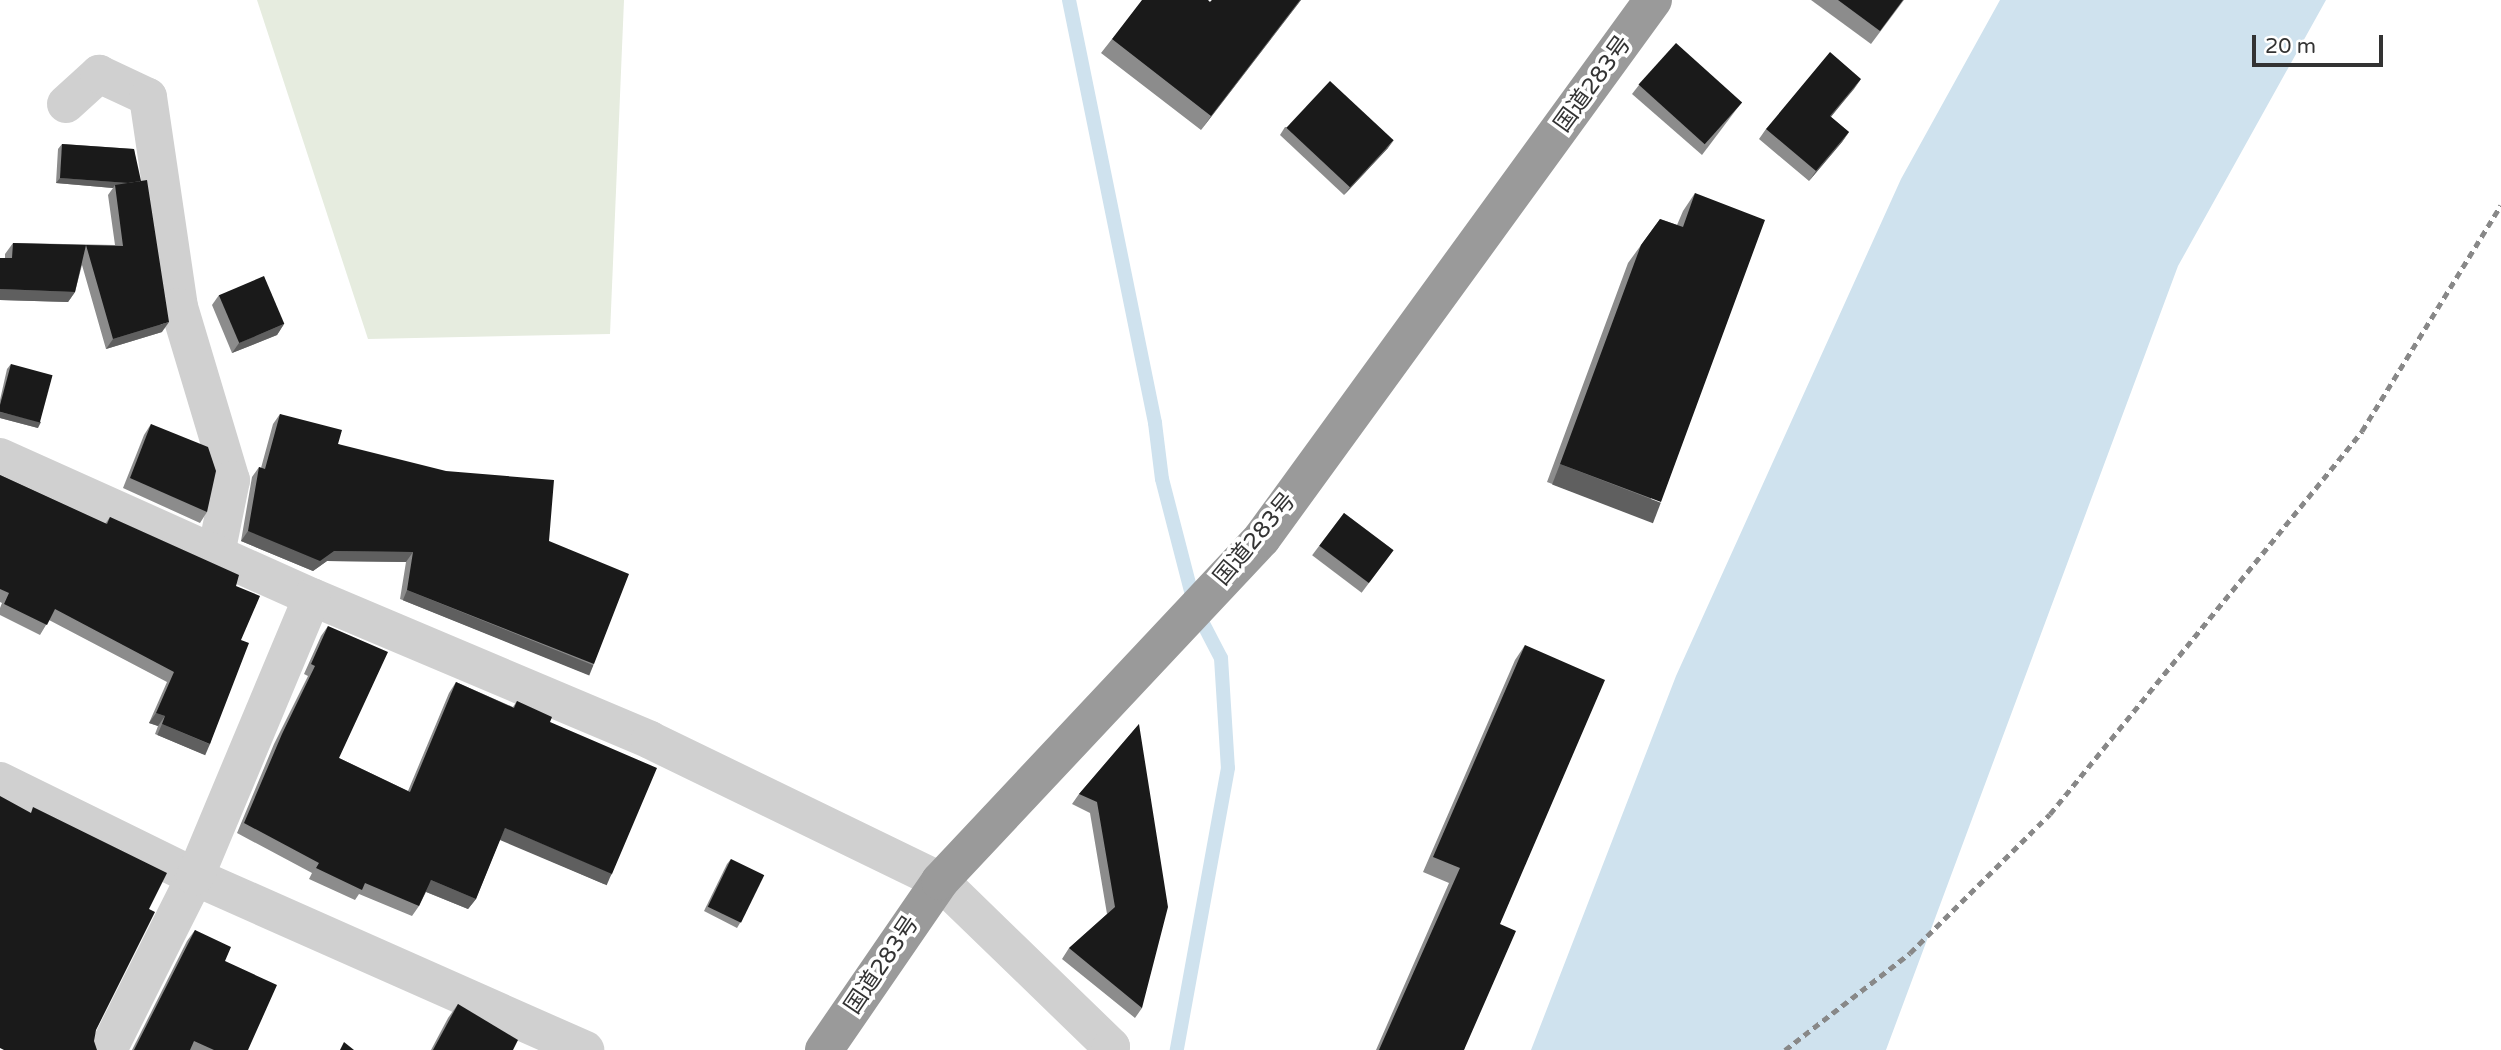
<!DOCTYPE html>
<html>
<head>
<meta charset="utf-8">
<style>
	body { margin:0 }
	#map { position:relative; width:2501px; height:1050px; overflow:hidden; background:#fff; font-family:"Varela Round","Noto Sans JP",sans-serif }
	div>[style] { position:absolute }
	.green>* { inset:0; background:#e6ecdf }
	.water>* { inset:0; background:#cfe2ee }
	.stream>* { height:14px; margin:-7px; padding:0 7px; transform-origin:7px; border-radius:7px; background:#cfe2ee }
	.street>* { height:38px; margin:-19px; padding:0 19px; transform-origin:19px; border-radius:19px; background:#d0d0d0 }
	.highway>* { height:38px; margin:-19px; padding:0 19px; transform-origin:19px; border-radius:19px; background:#9a9a9a }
	.rail>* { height:5px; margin-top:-2.5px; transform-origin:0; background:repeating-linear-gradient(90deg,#888 0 7px,transparent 0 12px) }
	.wall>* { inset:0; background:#8c8c8c; transform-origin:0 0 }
	.shaded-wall>* { inset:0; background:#5f5f5f; transform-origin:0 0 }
	.building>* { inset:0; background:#1a1a1a; transform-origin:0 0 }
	span { translate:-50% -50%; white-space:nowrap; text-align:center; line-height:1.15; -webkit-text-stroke:7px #fff; paint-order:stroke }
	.street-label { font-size:23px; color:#333 }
	.scale { position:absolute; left:2252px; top:35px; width:131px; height:32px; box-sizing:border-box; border:4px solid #333; border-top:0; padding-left:9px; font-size:21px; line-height:24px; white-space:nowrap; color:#333; -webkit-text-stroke:5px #fff; paint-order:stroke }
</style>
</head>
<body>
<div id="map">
	<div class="green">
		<div style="clip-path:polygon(257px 0,624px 0,610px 334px,368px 339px)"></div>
	</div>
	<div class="water">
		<div style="clip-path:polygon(2000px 0,2326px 0,2178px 266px,1886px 1050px,1531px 1050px,1676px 676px,1901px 179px)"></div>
	</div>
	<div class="stream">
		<div style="left:1069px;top:0;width:432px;rotate:78.5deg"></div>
		<div style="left:1155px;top:423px;width:56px;rotate:82.9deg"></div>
		<div style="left:1162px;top:479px;width:135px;rotate:75.5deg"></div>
		<div style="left:1196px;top:610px;width:54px;rotate:62.5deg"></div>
		<div style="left:1221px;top:658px;width:110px;rotate:86.4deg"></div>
		<div style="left:1228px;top:768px;width:287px;rotate:100.3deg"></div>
	</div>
	<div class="street">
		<div style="left:66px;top:104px;width:45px;rotate:-42.3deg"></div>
		<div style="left:99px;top:74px;width:54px;rotate:25.1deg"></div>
		<div style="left:148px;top:97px;width:212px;rotate:81.6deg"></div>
		<div style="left:179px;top:307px;width:181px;rotate:73.3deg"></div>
		<div style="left:231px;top:480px;width:76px;rotate:101.5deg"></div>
		<div style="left:0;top:457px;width:342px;rotate:24.2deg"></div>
		<div style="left:312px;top:597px;width:367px;rotate:22.9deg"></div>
		<div style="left:650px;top:740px;width:322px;rotate:25.9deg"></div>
		<div style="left:940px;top:881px;width:238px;rotate:44.1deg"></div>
		<div style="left:1111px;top:1047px;width:3px;rotate:108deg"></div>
		<div style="left:0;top:781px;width:217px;rotate:26.2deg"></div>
		<div style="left:195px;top:877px;width:427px;rotate:23.9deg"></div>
		<div style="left:108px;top:1050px;width:194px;rotate:-63.3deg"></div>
		<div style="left:195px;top:877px;width:303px;rotate:-67.3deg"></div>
	</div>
	<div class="highway">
		<div style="left:824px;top:1050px;width:205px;rotate:-55.5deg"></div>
		<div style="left:940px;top:881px;width:470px;rotate:-46.8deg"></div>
		<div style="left:1262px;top:538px;width:665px;rotate:-53.99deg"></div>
	</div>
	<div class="rail">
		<div style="left:1785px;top:1050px;width:158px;rotate:-37.8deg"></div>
		<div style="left:1910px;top:953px;width:197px;rotate:-44.8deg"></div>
		<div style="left:2050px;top:814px;width:494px;rotate:-50.8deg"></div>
		<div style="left:2362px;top:431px;width:265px;rotate:-58.4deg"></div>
	</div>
	<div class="wall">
		<div style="clip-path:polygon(1212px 0,1301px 0,1201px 130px,1101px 53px,1112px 39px,1210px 2px)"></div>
		<div style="clip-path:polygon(1811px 0,1904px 0,1871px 44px)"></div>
		<div style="clip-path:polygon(1861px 79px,1831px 117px,1849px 132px,1842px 142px,1809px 181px,1759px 139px,1766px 129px)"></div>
		<div style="clip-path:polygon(1639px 85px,1742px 102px,1702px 155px,1632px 94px)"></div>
		<div style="clip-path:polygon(1285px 127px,1388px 148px,1344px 195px,1280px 135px)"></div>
		<div style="clip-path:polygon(62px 144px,134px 149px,162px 332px,106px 349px,82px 265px,75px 292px,68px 302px,0 300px,0 258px,5px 258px,5px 254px,13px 243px,115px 245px,108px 195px,113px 188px,56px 183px,58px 149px)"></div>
		<div style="clip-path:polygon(1695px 193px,1648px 520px,1547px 482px,1628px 263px,1660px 219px,1677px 225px,1683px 211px)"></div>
		<div style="clip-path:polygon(219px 295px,284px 324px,277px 335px,232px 353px,212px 305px)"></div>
		<div style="clip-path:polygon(11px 364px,38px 428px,0 418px,0 400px,7px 369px)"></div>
		<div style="clip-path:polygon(280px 414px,338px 444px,549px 541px,594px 664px,587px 674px,400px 599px,406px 562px,327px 561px,313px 571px,241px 541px,252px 477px,259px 467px,261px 468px,273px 424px)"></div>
		<div style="clip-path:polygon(151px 424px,207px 512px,200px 523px,123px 488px,144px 435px)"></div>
		<div style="clip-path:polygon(0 475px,105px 524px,110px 517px,236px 586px,241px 640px,210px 744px,203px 754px,155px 734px,158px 726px,149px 723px,167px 682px,49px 620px,40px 635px,0 615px,0 608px,2px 603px,0 602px)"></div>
		<div style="left:1344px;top:513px;width:62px;height:53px;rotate:37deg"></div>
		<div style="clip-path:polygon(328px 626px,339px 758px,408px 791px,449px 693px,456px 682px,513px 707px,517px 701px,550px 722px,612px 874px,604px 884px,500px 839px,476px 899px,468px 909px,426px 892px,419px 906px,412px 916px,359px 894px,355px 900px,309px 879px,312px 873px,237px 833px,274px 744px,308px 676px,304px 674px,321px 636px)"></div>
		<div style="clip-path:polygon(1525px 645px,1500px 924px,1464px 1050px,1376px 1050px,1449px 883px,1423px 872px,1515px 660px)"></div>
		<div style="clip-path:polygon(1139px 724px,1142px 1008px,1135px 1018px,1062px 959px,1069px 948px,1107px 914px,1090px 813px,1072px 804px,1079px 794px)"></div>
		<div style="clip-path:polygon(731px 859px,740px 923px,737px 928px,704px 911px,727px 864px)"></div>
		<div style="clip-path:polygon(195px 930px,225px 961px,248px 1050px,132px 1050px,187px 941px)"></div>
		<div style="clip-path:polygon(458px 1004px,513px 1050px,431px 1050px,448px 1018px)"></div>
	</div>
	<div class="shaded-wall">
		<div style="clip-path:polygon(1300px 0,1301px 0,1201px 130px,1211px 116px)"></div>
		<div style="clip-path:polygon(1861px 79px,1854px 89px,1823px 126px,1830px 116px)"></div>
		<div style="clip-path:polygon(1849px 132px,1842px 142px,1809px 181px,1816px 171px)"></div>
		<div style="clip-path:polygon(1394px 140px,1388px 148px,1344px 195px,1350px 187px)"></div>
		<div style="clip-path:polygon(60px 178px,142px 184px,115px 185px,113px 188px,56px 183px)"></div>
		<div style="clip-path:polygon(0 289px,75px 292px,68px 302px,0 300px)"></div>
		<div style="clip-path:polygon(169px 322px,162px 332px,106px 349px,113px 339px)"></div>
		<div style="clip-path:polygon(284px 324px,277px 335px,232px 353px,239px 343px)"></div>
		<div style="clip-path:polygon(0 412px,41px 422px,38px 428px,0 418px)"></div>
		<div style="left:1560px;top:464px;width:108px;height:22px;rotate:21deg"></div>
		<div style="clip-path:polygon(248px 531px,334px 551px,413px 552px,406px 562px,327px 561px,313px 571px,241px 541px)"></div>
		<div style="left:407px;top:590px;width:201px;height:11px;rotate:22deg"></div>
		<div style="clip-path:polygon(156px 713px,165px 716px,158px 726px,149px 723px)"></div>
		<div style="left:162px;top:724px;width:52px;height:12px;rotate:23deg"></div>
		<div style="left:505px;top:828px;width:116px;height:13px;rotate:23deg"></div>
		<div style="clip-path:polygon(431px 880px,476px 899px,468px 909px,424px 891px)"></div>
	</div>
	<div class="building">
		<div style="clip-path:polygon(1142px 0,1208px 0,1210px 2px,1212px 0,1300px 0,1211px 116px,1112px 39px)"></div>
		<div style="clip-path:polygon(1838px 0,1903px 0,1880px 31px)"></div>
		<div style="left:1676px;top:43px;width:89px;height:56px;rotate:42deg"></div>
		<div style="clip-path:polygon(1830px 52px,1861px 79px,1830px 116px,1849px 132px,1816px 171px,1766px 129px)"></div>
		<div style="left:1330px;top:81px;width:87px;height:64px;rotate:43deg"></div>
		<div style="clip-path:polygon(62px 144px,134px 149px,141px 181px,128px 183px,60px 178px)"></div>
		<div style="clip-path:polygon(147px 180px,169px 322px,113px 339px,86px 245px,75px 292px,0 289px,0 258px,12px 258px,13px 243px,123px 246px,115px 185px)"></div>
		<div style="clip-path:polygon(1695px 193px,1765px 220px,1661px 502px,1560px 464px,1641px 245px,1660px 219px,1683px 227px)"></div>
		<div style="left:264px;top:276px;width:52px;height:49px;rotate:67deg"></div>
		<div style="left:11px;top:364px;width:43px;height:49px;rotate:15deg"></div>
		<div style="clip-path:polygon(280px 414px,342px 430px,338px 444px,446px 471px,554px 480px,549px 541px,629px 574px,594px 664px,407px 590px,413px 552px,334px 551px,320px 561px,248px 531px,259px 467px,265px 469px)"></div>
		<div style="clip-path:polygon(151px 424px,208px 447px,216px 471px,207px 512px,130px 478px)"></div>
		<div style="clip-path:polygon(0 475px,107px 524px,110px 517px,239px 575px,236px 586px,260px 596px,241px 640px,249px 643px,210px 744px,162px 724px,165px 716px,156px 713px,174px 672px,55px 609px,47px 625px,4px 604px,9px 593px,0 589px)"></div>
		<div style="left:1344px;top:513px;width:62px;height:41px;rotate:37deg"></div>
		<div style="clip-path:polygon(328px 626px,388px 652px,339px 758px,410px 792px,456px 682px,514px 708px,517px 701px,552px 717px,550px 722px,657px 768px,612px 874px,505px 828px,476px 899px,431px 880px,419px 906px,365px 883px,362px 890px,316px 868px,319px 863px,244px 823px,282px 734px,315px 666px,311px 664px)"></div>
		<div style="clip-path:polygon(1525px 645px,1605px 680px,1500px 924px,1516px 931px,1464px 1050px,1379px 1050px,1460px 868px,1433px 857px)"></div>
		<div style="clip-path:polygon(1139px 724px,1168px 907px,1142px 1008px,1069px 948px,1115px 907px,1097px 802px,1079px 794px)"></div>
		<div style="clip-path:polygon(0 796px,31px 813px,33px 807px,167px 873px,149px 909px,155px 912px,96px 1030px,94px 1041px,97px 1050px,4px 1050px,0 1048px)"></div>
		<div style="left:731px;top:859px;width:37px;height:53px;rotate:26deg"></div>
		<div style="clip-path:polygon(195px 930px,231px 947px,225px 961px,277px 985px,248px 1050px,214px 1050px,194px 1041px,190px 1050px,134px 1050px)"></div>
		<div style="clip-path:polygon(458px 1004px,518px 1040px,513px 1050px,433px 1050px)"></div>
		<div style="clip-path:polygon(344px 1042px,354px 1050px,340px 1050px)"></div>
	</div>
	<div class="street-label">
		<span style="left:1593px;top:84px;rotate:-54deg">国道283号</span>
		<span style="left:1255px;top:539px;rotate:-50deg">国道283号</span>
		<span style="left:882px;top:965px;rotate:-56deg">国道283号</span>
	</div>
	<div class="scale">20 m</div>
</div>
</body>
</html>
